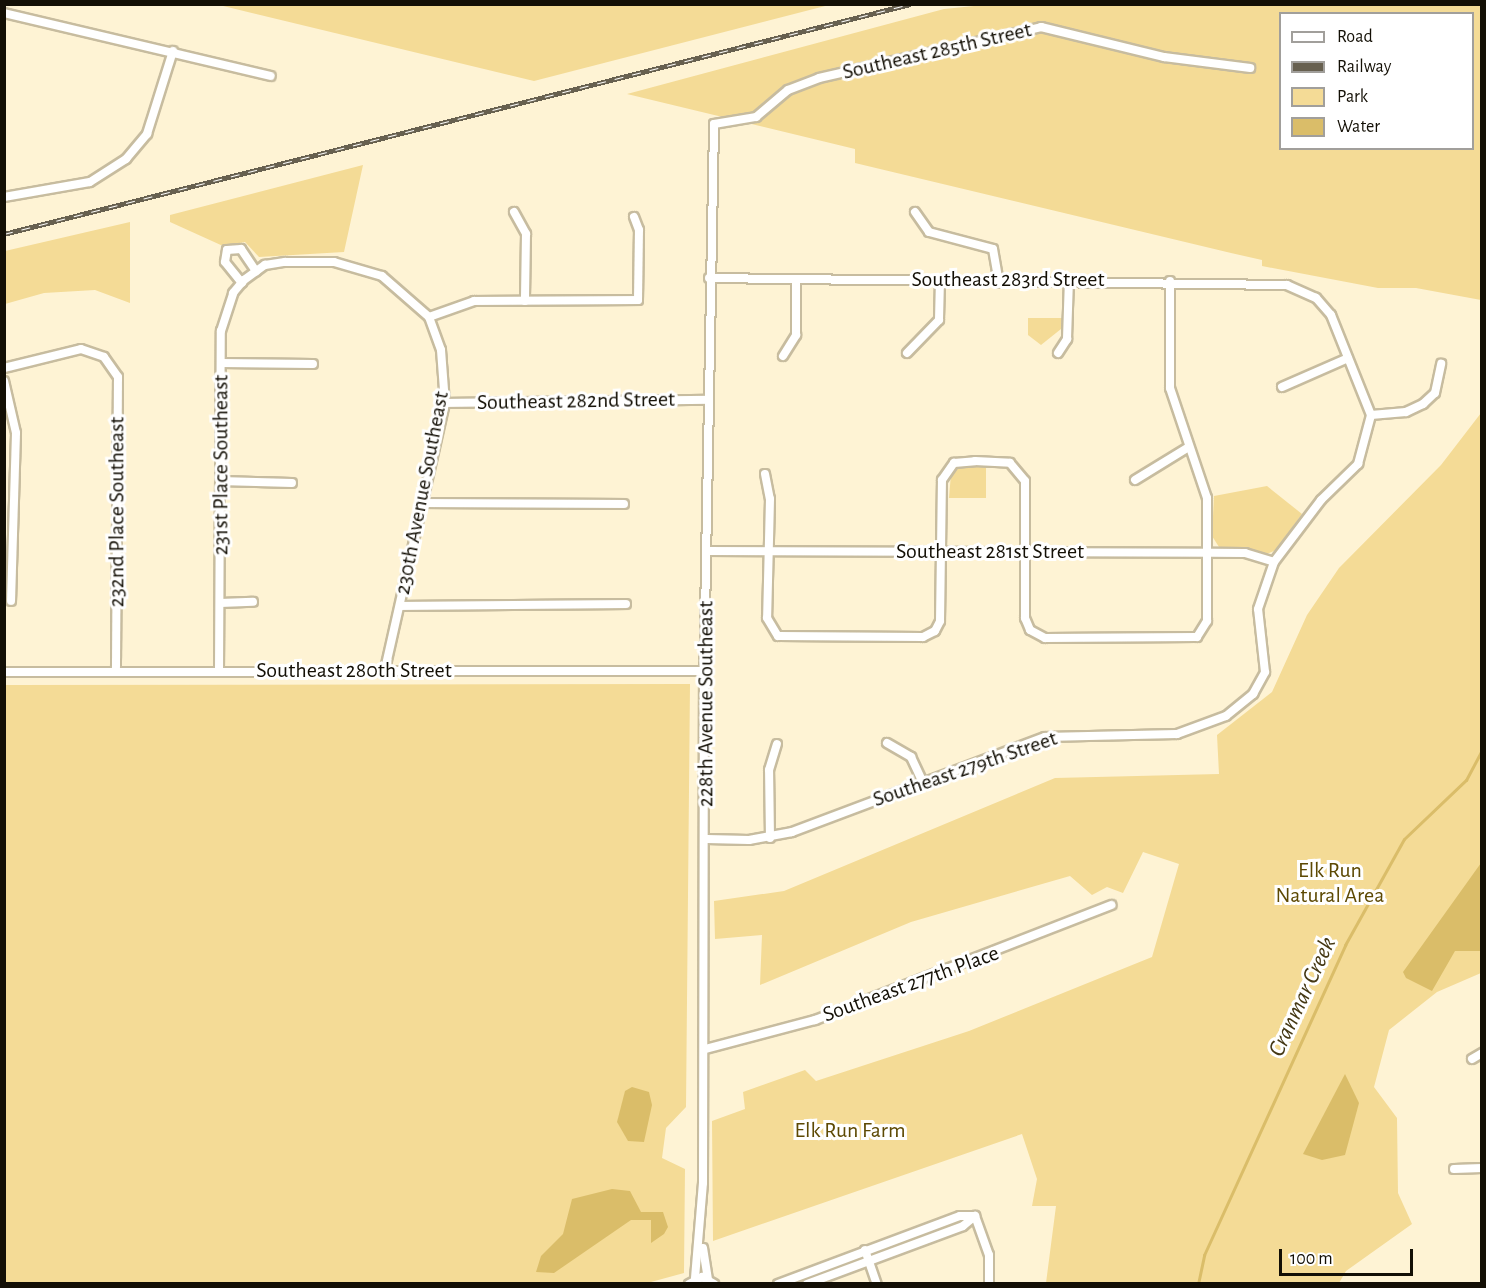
<!DOCTYPE html>
<html>
<head>
<meta charset="utf-8">
<style>
	body { margin:0 }
	#map { position:relative; width:1486px; height:1288px; overflow:hidden; background:#fef3d4; font-family:"Alegreya Sans",sans-serif }
	div>[style] { position:absolute }
	.green>* { inset:0; background:#f4db96 }
	.water>* { inset:0; background:#dabd69 }
	.stream>* { height:3px; margin:-1.5px; padding:0 1.5px; transform-origin:1.5px; border-radius:1.5px; background:#dabd69 }
	.roads { filter:drop-shadow(2px 0 #c7bc9f) drop-shadow(-2px 0 #c7bc9f) drop-shadow(0 2px #c7bc9f) drop-shadow(0 -2px #c7bc9f) }
	.minor>* { height:8px; margin:-4px; padding:0 4px; transform-origin:4px; border-radius:4px; background:#fff }
	.rail>* { height:5px; margin-top:-2.5px; transform-origin:0; background:repeating-linear-gradient(90deg,#fff 0 9px,#67604f 0 18px); box-sizing:border-box; border-block:2px solid #67604f }
	span { translate:-50% -50%; white-space:nowrap; text-align:center; line-height:1.15; -webkit-text-stroke:6px #fff; paint-order:stroke }
	.street-label { font-size:22px; color:#130f05 }
	.park-label { font-size:22px; color:#5d4903 }
	.water-label { font-size:24px; color:#453814; font-style:italic }
	.frame { position:absolute; inset:0; border:6px solid #130f05; pointer-events:none }
	.legend { position:absolute; left:1279px; top:12px; width:195px; height:138px; box-sizing:border-box; background:#fff; border:2px solid #a19f9b; margin:0; padding:8px 10px; list-style:none; font-size:18px; color:#130f05 }
	.legend li { display:flex; align-items:center; gap:12px; height:30px }
	.legend b { width:30px; border:2px solid #a19f9b }
	.scale { position:absolute; left:1279px; top:1249px; width:134px; height:27px; box-sizing:border-box; border:3px solid #130f05; border-top:0; padding-left:8px; font-size:18px; line-height:21px; white-space:nowrap; color:#130f05; -webkit-text-stroke:4px #fff; paint-order:stroke }
</style>
</head>
<body>
<div id="map">
	<div class="green">
		<div style="clip-path:polygon(evenodd,994px 4px,1481px 5px,1481px 307px,1481px 300px,1416px 288px,1378px 288px,1262px 266px,1262px 260px,1231px 253px,855px 163px,855px 149px,627px 94px,944px 9px,994px 4px,1280px 14px,1472px 14px,1472px 148px,1280px 148px,1280px 14px)"></div>
		<div style="clip-path:polygon(219px 5px,829px 5px,534px 81px)"></div>
		<div style="clip-path:polygon(363px 165px,344px 252px,259px 257px,245px 242px,223px 246px,170px 222px,170px 215px)"></div>
		<div style="clip-path:polygon(130px 222px,130px 303px,95px 290px,44px 293px,5px 304px,5px 251px)"></div>
		<div style="clip-path:polygon(1028px 318px,1062px 318px,1061px 329px,1041px 345px,1028px 335px)"></div>
		<div style="clip-path:polygon(1481px 413px,1481px 973px,1437px 992px,1389px 1030px,1374px 1087px,1397px 1118px,1398px 1193px,1412px 1224px,1346px 1271px,1339px 1283px,1046px 1283px,1056px 1206px,1032px 1206px,1037px 1179px,1022px 1134px,713px 1241px,712px 1121px,745px 1109px,743px 1092px,805px 1070px,816px 1081px,969px 1031px,1152px 957px,1179px 864px,1143px 852px,1123px 893px,1107px 887px,1092px 895px,1070px 876px,911px 922px,760px 985px,762px 935px,715px 939px,714px 901px,784px 891px,1055px 778px,1219px 774px,1217px 735px,1272px 692px,1307px 615px,1339px 568px,1441px 465px)"></div>
		<div style="clip-path:polygon(962px 466px,986px 466px,986px 498px,949px 498px,951px 474px)"></div>
		<div style="clip-path:polygon(1267px 486px,1302px 514px,1276px 550px,1267px 554px,1219px 547px,1212px 536px,1214px 496px)"></div>
		<div style="clip-path:polygon(690px 684px,686px 1107px,666px 1128px,662px 1158px,685px 1169px,684px 1273px,651px 1282px,594px 1284px,5px 1283px,4px 685px)"></div>
	</div>
	<div class="water">
		<div style="clip-path:polygon(1481px 863px,1481px 951px,1455px 951px,1432px 991px,1406px 978px,1403px 972px)"></div>
		<div style="clip-path:polygon(1345px 1074px,1359px 1103px,1345px 1155px,1322px 1160px,1303px 1154px)"></div>
		<div style="clip-path:polygon(632px 1087px,649px 1092px,652px 1105px,644px 1142px,628px 1141px,617px 1122px,625px 1091px)"></div>
		<div style="clip-path:polygon(612px 1189px,630px 1191px,641px 1212px,663px 1212px,668px 1227px,664px 1234px,651px 1243px,651px 1220px,631px 1220px,554px 1273px,536px 1272px,541px 1256px,563px 1234px,572px 1199px)"></div>
	</div>
	<div class="stream">
		<div style="left:1198px;top:1284px;width:30px;rotate:-78deg"></div>
		<div style="left:1204px;top:1255px;width:341px;rotate:-65.5deg"></div>
		<div style="left:1345px;top:945px;width:121px;rotate:-60.9deg"></div>
		<div style="left:1404px;top:839px;width:86px;rotate:-43.6deg"></div>
		<div style="left:1466px;top:780px;width:34px;rotate:-62deg"></div>
	</div>
	<div class="roads">
		<div class="minor">
			<div style="left:4px;top:13px;width:274px;rotate:13.3deg"></div>
			<div style="left:4px;top:197px;width:87px;rotate:-9.9deg"></div>
			<div style="left:90px;top:182px;width:43px;rotate:-32.6deg"></div>
			<div style="left:126px;top:159px;width:33px;rotate:-50deg"></div>
			<div style="left:147px;top:134px;width:87px;rotate:-72.6deg"></div>
			<div style="left:514px;top:212px;width:25px;rotate:61deg"></div>
			<div style="left:526px;top:234px;width:67px;rotate:90.9deg"></div>
			<div style="left:915px;top:212px;width:24px;rotate:55deg"></div>
			<div style="left:929px;top:232px;width:66px;rotate:14.9deg"></div>
			<div style="left:993px;top:249px;width:34px;rotate:80deg"></div>
			<div style="left:242px;top:283px;width:27px;rotate:-129deg"></div>
			<div style="left:225px;top:262px;width:12px;rotate:-81deg"></div>
			<div style="left:227px;top:250px;width:14px;rotate:-4deg"></div>
			<div style="left:241px;top:249px;width:27px;rotate:56deg"></div>
			<div style="left:429px;top:317px;width:48px;rotate:-19.6deg"></div>
			<div style="left:474px;top:301px;width:164px;rotate:-0.3deg"></div>
			<div style="left:638px;top:300px;width:70px;rotate:-89.2deg"></div>
			<div style="left:639px;top:230px;width:14px;rotate:-111deg"></div>
			<div style="left:907px;top:353px;width:46px;rotate:-45.9deg"></div>
			<div style="left:939px;top:320px;width:40px;rotate:-88.6deg"></div>
			<div style="left:1058px;top:353px;width:17px;rotate:-57deg"></div>
			<div style="left:1067px;top:339px;width:59px;rotate:-88.1deg"></div>
			<div style="left:783px;top:356px;width:25px;rotate:-58deg"></div>
			<div style="left:796px;top:335px;width:56px;rotate:-90deg"></div>
			<div style="left:221px;top:363px;width:92px;rotate:0.6deg"></div>
			<div style="left:4px;top:368px;width:79px;rotate:-13.9deg"></div>
			<div style="left:81px;top:349px;width:24px;rotate:19deg"></div>
			<div style="left:104px;top:357px;width:24px;rotate:55deg"></div>
			<div style="left:118px;top:377px;width:295px;rotate:90.4deg"></div>
			<div style="left:4px;top:381px;width:53px;rotate:77deg"></div>
			<div style="left:16px;top:433px;width:168px;rotate:91.7deg"></div>
			<div style="left:1282px;top:387px;width:72px;rotate:-23.7deg"></div>
			<div style="left:445px;top:403px;width:262px;rotate:-0.7deg"></div>
			<div style="left:1371px;top:415px;width:35px;rotate:-5deg"></div>
			<div style="left:1406px;top:412px;width:19px;rotate:-25deg"></div>
			<div style="left:1423px;top:404px;width:16px;rotate:-43deg"></div>
			<div style="left:1435px;top:393px;width:30px;rotate:-78deg"></div>
			<div style="left:765px;top:474px;width:25px;rotate:79deg"></div>
			<div style="left:770px;top:499px;width:119px;rotate:91.4deg"></div>
			<div style="left:767px;top:618px;width:21px;rotate:59deg"></div>
			<div style="left:778px;top:636px;width:145px;rotate:0.4deg"></div>
			<div style="left:923px;top:637px;width:13px;rotate:-27deg"></div>
			<div style="left:935px;top:631px;width:11px;rotate:-63deg"></div>
			<div style="left:940px;top:621px;width:141px;rotate:-89.2deg"></div>
			<div style="left:942px;top:480px;width:21px;rotate:-55deg"></div>
			<div style="left:954px;top:463px;width:21px;rotate:-5deg"></div>
			<div style="left:975px;top:461px;width:35px;rotate:3deg"></div>
			<div style="left:1010px;top:463px;width:23px;rotate:50deg"></div>
			<div style="left:1025px;top:481px;width:137px;rotate:90deg"></div>
			<div style="left:1025px;top:618px;width:13px;rotate:67deg"></div>
			<div style="left:1030px;top:630px;width:17px;rotate:28deg"></div>
			<div style="left:1045px;top:638px;width:152px;rotate:-0.4deg"></div>
			<div style="left:1197px;top:637px;width:19px;rotate:-58deg"></div>
			<div style="left:1207px;top:621px;width:123px;rotate:-90deg"></div>
			<div style="left:1207px;top:498px;width:116px;rotate:-108.6deg"></div>
			<div style="left:1170px;top:388px;width:107px;rotate:-90deg"></div>
			<div style="left:1135px;top:480px;width:61px;rotate:-31.6deg"></div>
			<div style="left:220px;top:481px;width:72px;rotate:1.6deg"></div>
			<div style="left:423px;top:503px;width:201px;rotate:0.3deg"></div>
			<div style="left:706px;top:551px;width:539px;rotate:0.21deg"></div>
			<div style="left:1245px;top:553px;width:30px;rotate:17deg"></div>
			<div style="left:220px;top:603px;width:33px;rotate:-2deg"></div>
			<div style="left:400px;top:606px;width:226px;rotate:-0.5deg"></div>
			<div style="left:219px;top:671px;width:340px;rotate:-89.7deg"></div>
			<div style="left:221px;top:331px;width:40px;rotate:-72deg"></div>
			<div style="left:233px;top:293px;width:17px;rotate:-50deg"></div>
			<div style="left:244px;top:280px;width:26px;rotate:-36deg"></div>
			<div style="left:265px;top:265px;width:20px;rotate:-9deg"></div>
			<div style="left:285px;top:262px;width:49px"></div>
			<div style="left:334px;top:262px;width:50px;rotate:16.3deg"></div>
			<div style="left:382px;top:276px;width:62px;rotate:41.1deg"></div>
			<div style="left:429px;top:317px;width:35px;rotate:70deg"></div>
			<div style="left:441px;top:350px;width:53px;rotate:85.7deg"></div>
			<div style="left:445px;top:403px;width:274px;rotate:102.7deg"></div>
			<div style="left:4px;top:672px;width:700px;rotate:-0.08deg"></div>
			<div style="left:887px;top:743px;width:28px;rotate:30deg"></div>
			<div style="left:911px;top:757px;width:26px;rotate:65deg"></div>
			<div style="left:770px;top:838px;width:68px;rotate:-90.8deg"></div>
			<div style="left:769px;top:770px;width:27px;rotate:-73deg"></div>
			<div style="left:707px;top:839px;width:42px;rotate:1.4deg"></div>
			<div style="left:749px;top:840px;width:44px;rotate:-10.5deg"></div>
			<div style="left:792px;top:832px;width:270px;rotate:-20.6deg"></div>
			<div style="left:1045px;top:737px;width:132px;rotate:-1.3deg"></div>
			<div style="left:1177px;top:734px;width:52px;rotate:-20.2deg"></div>
			<div style="left:1226px;top:716px;width:35px;rotate:-39deg"></div>
			<div style="left:1253px;top:694px;width:25px;rotate:-61deg"></div>
			<div style="left:1265px;top:672px;width:63px;rotate:-96.3deg"></div>
			<div style="left:1258px;top:609px;width:50px;rotate:-71.2deg"></div>
			<div style="left:1274px;top:562px;width:78px;rotate:-52.8deg"></div>
			<div style="left:1321px;top:500px;width:52px;rotate:-44.2deg"></div>
			<div style="left:1358px;top:464px;width:51px;rotate:-75.1deg"></div>
			<div style="left:1371px;top:415px;width:108px;rotate:-111.8deg"></div>
			<div style="left:1331px;top:315px;width:23px;rotate:-131deg"></div>
			<div style="left:1316px;top:298px;width:32px;rotate:-156deg"></div>
			<div style="left:1287px;top:285px;width:578px;rotate:-179.31deg"></div>
			<div style="left:705px;top:1049px;width:114px;rotate:-14.8deg"></div>
			<div style="left:815px;top:1020px;width:318px;rotate:-21.2deg"></div>
			<div style="left:1472px;top:1059px;width:12px;rotate:-31deg"></div>
			<div style="left:1454px;top:1169px;width:28px;rotate:-2deg"></div>
			<div style="left:975px;top:1216px;width:41px;rotate:70.3deg"></div>
			<div style="left:989px;top:1255px;width:29px;rotate:90deg"></div>
			<div style="left:703px;top:1248px;width:31px;rotate:81deg"></div>
			<div style="left:865px;top:1250px;width:36px;rotate:71deg"></div>
			<div style="left:695px;top:1278px;width:95px;rotate:-85.2deg"></div>
			<div style="left:703px;top:1183px;width:512px;rotate:-89.89deg"></div>
			<div style="left:704px;top:671px;width:547px;rotate:-88.95deg"></div>
			<div style="left:714px;top:124px;width:43px;rotate:-9.5deg"></div>
			<div style="left:756px;top:117px;width:42px;rotate:-40.2deg"></div>
			<div style="left:788px;top:90px;width:33px;rotate:-21deg"></div>
			<div style="left:819px;top:78px;width:228px;rotate:-12.9deg"></div>
			<div style="left:1041px;top:27px;width:127px;rotate:13.7deg"></div>
			<div style="left:1164px;top:57px;width:87px;rotate:7.3deg"></div>
			<div style="left:689px;top:1284px;width:15px;rotate:-28deg"></div>
			<div style="left:702px;top:1277px;width:14px;rotate:30deg"></div>
			<div style="left:778px;top:1284px;width:194px;rotate:-20.5deg"></div>
			<div style="left:960px;top:1216px;width:15px"></div>
			<div style="left:807px;top:1284px;width:166px;rotate:-20.4deg"></div>
			<div style="left:963px;top:1226px;width:16px;rotate:-40deg"></div>
		</div>
	</div>
	<div class="rail">
		<div style="left:4px;top:234px;width:935px;rotate:-14.24deg"></div>
	</div>
	<div class="street-label">
		<span style="left:937px;top:51px;rotate:-13deg">Southeast 285th Street</span>
		<span style="left:1008px;top:280px">Southeast 283rd Street</span>
		<span style="left:576px;top:401px;rotate:-1deg">Southeast 282nd Street</span>
		<span style="left:221px;top:465px;rotate:-90deg">231st Place Southeast</span>
		<span style="left:422px;top:493px;rotate:-79deg">230th Avenue Southeast</span>
		<span style="left:117px;top:512px;rotate:-90deg">232nd Place Southeast</span>
		<span style="left:990px;top:552px">Southeast 281st Street</span>
		<span style="left:354px;top:671px">Southeast 280th Street</span>
		<span style="left:706px;top:704px;rotate:-90deg">228th Avenue Southeast</span>
		<span style="left:965px;top:769px;rotate:-19deg">Southeast 279th Street</span>
		<span style="left:911px;top:984px;rotate:-20deg">Southeast 277th Place</span>
	</div>
	<div class="park-label">
		<span style="left:1330px;top:883px">Elk Run<br>Natural Area</span>
		<span style="left:850px;top:1131px">Elk Run Farm</span>
	</div>
	<div class="water-label">
		<span style="left:1303px;top:997px;rotate:-65deg">Cranmar Creek</span>
	</div>
	<div class="frame"></div>
	<ul class="legend">
	<li><b style="height:8px;background:#fff"></b>Road</li>
	<li><b style="height:8px;background:#67604f"></b>Railway</li>
	<li><b style="height:16px;background:#f4db96"></b>Park</li>
	<li><b style="height:16px;background:#dabd69"></b>Water</li>
	</ul>
	<div class="scale">100 m</div>
</div>
</body>
</html>
